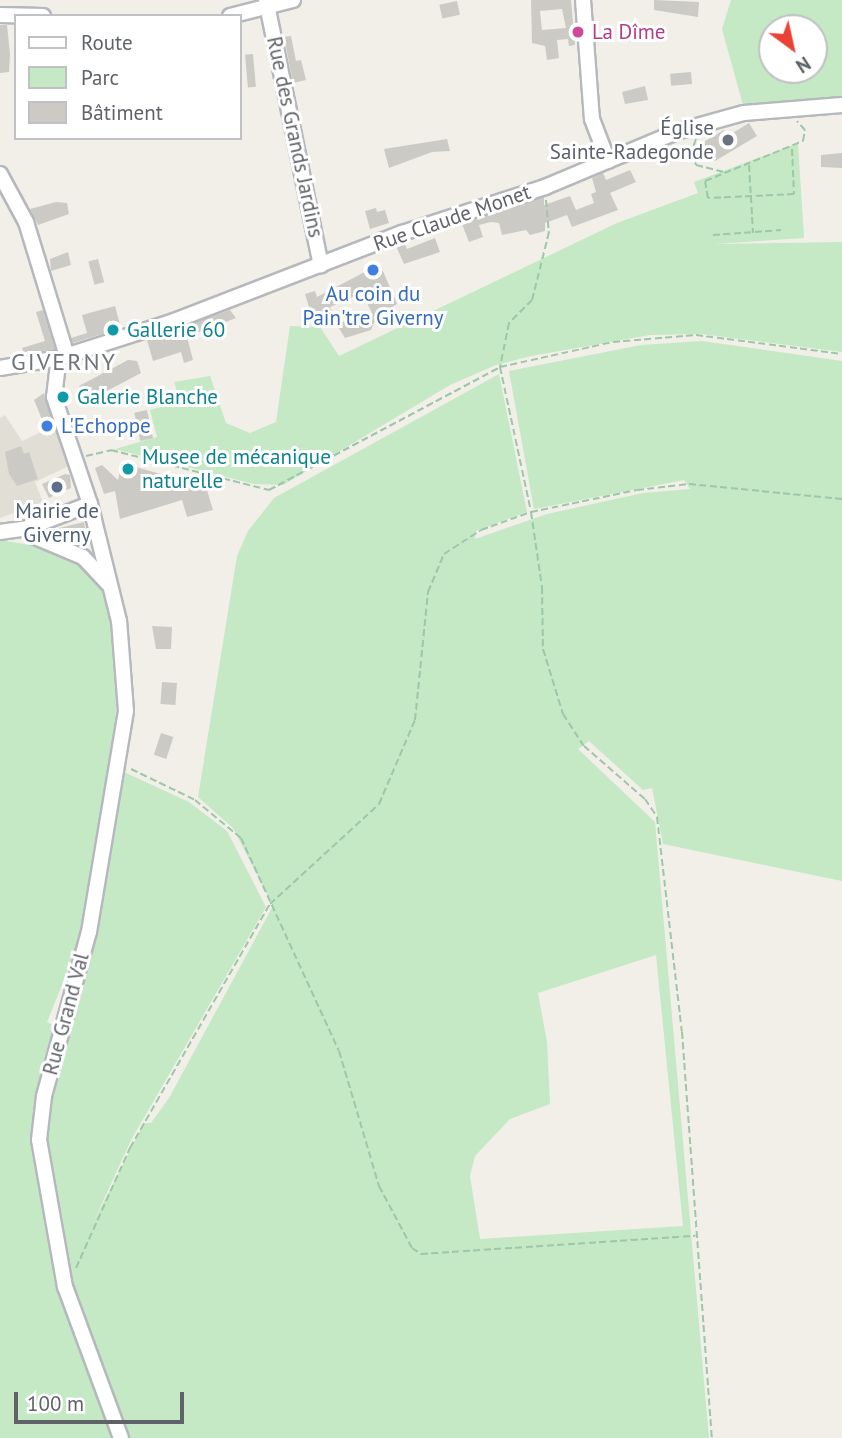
<!DOCTYPE html>
<html>
<head>
<meta charset="utf-8">
<style>
	body { margin:0 }
	#map { position:relative; width:842px; height:1438px; overflow:hidden; background:#f1efe8; font-family:"PT Sans",sans-serif }
	div>[style] { position:absolute }
	.education>* { inset:0; background:#e1ded6 }
	.green>* { inset:0; background:#c5e8c5 }
	.building>* { inset:0; background:#cccac5; transform-origin:0 0 }
	.path>* { height:2px; margin-top:-1px; transform-origin:0; background:repeating-linear-gradient(90deg,#9cc7a9 0 7px,transparent 0 10.5px) }
	.roads { filter:drop-shadow(2px 0 #b5b8bc) drop-shadow(-2px 0 #b5b8bc) drop-shadow(0 2px #b5b8bc) drop-shadow(0 -2px #b5b8bc) }
	.street>* { height:14px; margin:-7px; padding:0 7px; transform-origin:7px; border-radius:7px; background:#fff }
	.dots>* { width:19px; height:19px; translate:-50% -50%; box-sizing:border-box; border:4px solid #fff; border-radius:50% }
	span { translate:-50% -50%; white-space:nowrap; text-align:center; line-height:1.15; -webkit-text-stroke:6px #fff; paint-order:stroke }
	.hotel-label { font-size:21px; color:#b23c85 }
	.left { translate:0 -50%; text-align:left }
	.worship-label { font-size:21px; color:#5b616d }
	.right { translate:-100% -50%; text-align:right }
	.street-label { font-size:21px; color:#5f6368 }
	.shop-label { font-size:21px; color:#366cbe }
	.culture-label { font-size:21px; color:#0d838f }
	.service-label { font-size:21px; color:#4e5e75 }
	.quarter-label { font-size:24px; color:#70757a; letter-spacing:2px }
	.legend { position:absolute; left:14px; top:14px; width:228px; height:126px; box-sizing:border-box; background:#fff; border:2px solid #bfc1c3; margin:0; padding:9px 12px; list-style:none; font-size:21px; color:#5f6368 }
	.legend li { display:flex; align-items:center; gap:14px; height:35px }
	.legend b { width:35px; border:2px solid #bfc1c3 }
	.north { position:absolute; left:758px; top:14px; width:70px; height:70px; box-sizing:border-box; background:#fff; border:2px solid #bfc1c3; border-radius:50%; rotate:147deg; font-size:19px; font-weight:700; line-height:28px; text-align:center; color:#5f6368 }
	.north::after { content:''; display:block; margin:auto; width:24px; height:32px; background:#ea4335; clip-path:polygon(50% 0,100% 100%,50% 72%,0 100%) }
	.scale { position:absolute; left:14px; top:1392px; width:170px; height:32px; box-sizing:border-box; border:4px solid #5f6368; border-top:0; padding-left:9px; font-size:21px; line-height:24px; white-space:nowrap; color:#5f6368; -webkit-text-stroke:5px #fff; paint-order:stroke }
</style>
</head>
<body>
<div id="map">
	<div class="education">
		<div style="clip-path:polygon(5px 415px,22px 441px,56px 425px,71px 465px,35px 482px,43px 502px,0 518px,0 418px)"></div>
	</div>
	<div class="green">
		<div style="clip-path:polygon(evenodd,731px 0,842px 0,842px 96px,828px 102px,743px 105px,722px 29px,731px 0,772px 28px,814px 28px,814px 70px,772px 70px,772px 28px)"></div>
		<div style="clip-path:polygon(798px 143px,804px 238px,713px 244px,842px 242px,842px 352px,701px 334px,650px 335px,531px 356px,496px 365px,450px 385px,283px 485px,254px 484px,115px 449px,157px 437px,150px 410px,180px 402px,174px 382px,210px 376px,226px 423px,250px 433px,276px 422px,290px 326px,320px 327px,339px 356px,617px 223px,698px 193px,694px 182px)"></div>
		<div style="clip-path:polygon(evenodd,702px 341px,842px 361px,842px 881px,663px 844px,652px 788px,643px 790px,589px 741px,578px 749px,655px 822px,709px 1438px,0 1438px,0 540px,48px 548px,80px 566px,108px 598px,120px 639px,113px 760px,99px 845px,80px 941px,47px 1022px,59px 1028px,90px 939px,124px 772px,189px 802px,227px 831px,266px 907px,131px 1140px,93px 1223px,144px 1123px,151px 1123px,169px 1098px,273px 906px,233px 828px,198px 797px,237px 556px,248px 531px,274px 498px,499px 374px,527px 512px,476px 531px,475px 539px,547px 514px,643px 493px,690px 489px,684px 480px,534px 509px,509px 371px,641px 345px,702px 341px,656px 955px,683px 1226px,480px 1239px,470px 1176px,475px 1156px,510px 1119px,550px 1104px,547px 1042px,538px 993px,656px 955px)"></div>
	</div>
	<div class="building">
		<div style="clip-path:polygon(evenodd,531px 0,571px 0,575px 45px,569px 46px,568px 39px,557px 40px,559px 58px,547px 60px,545px 46px,532px 43px,531px 0,562px 9px,566px 28px,542px 30px,540px 11px,562px 9px)"></div>
		<div style="clip-path:polygon(654px 0,699px 2px,698px 17px,654px 10px)"></div>
		<div style="left:457px;top:1px;width:14px;height:18px;rotate:78deg"></div>
		<div style="clip-path:polygon(0 25px,7px 25px,10px 54px,9px 72px,0 73px)"></div>
		<div style="clip-path:polygon(291px 36px,296px 61px,301px 60px,306px 80px,293px 83px,284px 37px)"></div>
		<div style="left:253px;top:54px;width:33px;height:8px;rotate:85deg"></div>
		<div style="left:691px;top:72px;width:12px;height:21px;rotate:85deg"></div>
		<div style="clip-path:polygon(645px 86px,648px 100px,625px 104px,622px 92px)"></div>
		<div style="clip-path:polygon(749px 123px,757px 136px,715px 161px,701px 158px,700px 144px,724px 130px,728px 136px)"></div>
		<div style="clip-path:polygon(447px 139px,450px 151px,432px 152px,389px 168px,384px 149px)"></div>
		<div style="clip-path:polygon(842px 153px,842px 168px,821px 167px,821px 155px)"></div>
		<div style="clip-path:polygon(630px 170px,636px 182px,610px 193px,618px 210px,572px 227px,567px 215px,545px 223px,545px 231px,530px 235px,526px 230px,502px 235px,499px 223px,491px 222px,479px 225px,483px 237px,469px 242px,462px 224px,544px 197px,544px 205px,570px 196px,576px 210px,594px 203px,591px 194px,596px 192px,592px 178px,603px 173px,606px 180px)"></div>
		<div style="clip-path:polygon(56px 202px,67px 203px,69px 214px,38px 225px,30px 209px)"></div>
		<div style="clip-path:polygon(376px 208px,377px 212px,385px 210px,389px 223px,370px 229px,365px 211px)"></div>
		<div style="clip-path:polygon(435px 238px,440px 252px,404px 264px,396px 246px,404px 242px,407px 249px)"></div>
		<div style="clip-path:polygon(68px 252px,71px 265px,51px 271px,50px 259px)"></div>
		<div style="left:98px;top:259px;width:24px;height:10px;rotate:75deg"></div>
		<div style="clip-path:polygon(380px 264px,397px 304px,377px 316px,371px 330px,345px 338px,337px 325px,350px 318px,354px 326px,373px 315px,362px 293px,330px 307px,336px 321px,314px 323px,305px 294px,315px 291px,317px 297px)"></div>
		<div style="clip-path:polygon(115px 306px,121px 328px,73px 343px,71px 338px,87px 333px,82px 315px)"></div>
		<div style="clip-path:polygon(43px 310px,55px 349px,24px 354px,22px 348px,45px 341px,36px 312px)"></div>
		<div style="clip-path:polygon(230px 310px,236px 318px,187px 337px,193px 360px,184px 363px,181px 352px,153px 361px,147px 340px)"></div>
		<div style="clip-path:polygon(128px 360px,137px 361px,141px 373px,86px 402px,79px 386px)"></div>
		<div style="clip-path:polygon(44px 393px,55px 431px,48px 434px,34px 400px)"></div>
		<div style="left:147px;top:410px;width:29px;height:13px;rotate:78deg"></div>
		<div style="clip-path:polygon(21px 446px,24px 454px,29px 452px,38px 479px,17px 486px,9px 474px,5px 452px)"></div>
		<div style="clip-path:polygon(122px 463px,206px 487px,213px 510px,187px 517px,182px 500px,120px 519px,115px 491px,104px 494px,95px 468px,102px 465px,118px 480px)"></div>
		<div style="clip-path:polygon(65px 474px,70px 475px,71px 488px,49px 498px,42px 484px)"></div>
		<div style="clip-path:polygon(84px 522px,86px 533px,58px 536px,47px 531px)"></div>
		<div style="clip-path:polygon(152px 626px,172px 627px,171px 649px,156px 649px)"></div>
		<div style="left:162px;top:682px;width:15px;height:22px;rotate:4deg"></div>
		<div style="left:161px;top:733px;width:13px;height:23px;rotate:18deg"></div>
	</div>
	<div class="path">
		<div style="left:696px;top:139px;width:15px;rotate:110deg"></div>
		<div style="left:691px;top:153px;width:13px;rotate:67deg"></div>
		<div style="left:696px;top:165px;width:30px;rotate:14deg"></div>
		<div style="left:792px;top:149px;width:45px;rotate:87.5deg"></div>
		<div style="left:794px;top:194px;width:86px;rotate:177.3deg"></div>
		<div style="left:708px;top:198px;width:17px;rotate:-100deg"></div>
		<div style="left:705px;top:181px;width:106px;rotate:-22.2deg"></div>
		<div style="left:803px;top:141px;width:11px;rotate:-80deg"></div>
		<div style="left:805px;top:130px;width:12px;rotate:-132deg"></div>
		<div style="left:749px;top:165px;width:68px;rotate:86.6deg"></div>
		<div style="left:546px;top:200px;width:32px;rotate:85deg"></div>
		<div style="left:549px;top:232px;width:70px;rotate:104deg"></div>
		<div style="left:532px;top:300px;width:33px;rotate:135deg"></div>
		<div style="left:509px;top:323px;width:45px;rotate:101.6deg"></div>
		<div style="left:500px;top:367px;width:148px;rotate:77.9deg"></div>
		<div style="left:531px;top:512px;width:76px;rotate:81.7deg"></div>
		<div style="left:542px;top:587px;width:62px;rotate:89.1deg"></div>
		<div style="left:543px;top:649px;width:68px;rotate:72.9deg"></div>
		<div style="left:563px;top:714px;width:38px;rotate:57deg"></div>
		<div style="left:584px;top:746px;width:81px;rotate:41deg"></div>
		<div style="left:645px;top:799px;width:22px;rotate:56deg"></div>
		<div style="left:657px;top:817px;width:216px;rotate:83.4deg"></div>
		<div style="left:682px;top:1032px;width:407px;rotate:85.8deg"></div>
		<div style="left:713px;top:235px;width:68px;rotate:-4.2deg"></div>
		<div style="left:86px;top:456px;width:26px;rotate:-13deg"></div>
		<div style="left:111px;top:450px;width:163px;rotate:14.2deg"></div>
		<div style="left:269px;top:490px;width:262px;rotate:-28deg"></div>
		<div style="left:500px;top:367px;width:116px;rotate:-12.5deg"></div>
		<div style="left:613px;top:342px;width:83px;rotate:-4.8deg"></div>
		<div style="left:696px;top:335px;width:147px;rotate:7.4deg"></div>
		<div style="left:131px;top:769px;width:71px;rotate:25.8deg"></div>
		<div style="left:195px;top:800px;width:60px;rotate:39.6deg"></div>
		<div style="left:241px;top:838px;width:234px;rotate:65.3deg"></div>
		<div style="left:339px;top:1051px;width:141px;rotate:73.5deg"></div>
		<div style="left:379px;top:1186px;width:70px;rotate:62deg"></div>
		<div style="left:412px;top:1248px;width:11px;rotate:34deg"></div>
		<div style="left:421px;top:1254px;width:275px;rotate:-3.8deg"></div>
		<div style="left:76px;top:1268px;width:132px;rotate:-65.8deg"></div>
		<div style="left:130px;top:1148px;width:281px;rotate:-60.2deg"></div>
		<div style="left:270px;top:904px;width:148px;rotate:-42.5deg"></div>
		<div style="left:379px;top:804px;width:91px;rotate:-66.8deg"></div>
		<div style="left:415px;top:720px;width:129px;rotate:-84.2deg"></div>
		<div style="left:428px;top:592px;width:41px;rotate:-67.2deg"></div>
		<div style="left:444px;top:554px;width:44px;rotate:-33deg"></div>
		<div style="left:481px;top:530px;width:53px;rotate:-19.8deg"></div>
		<div style="left:531px;top:512px;width:108px;rotate:-11.7deg"></div>
		<div style="left:637px;top:490px;width:52px;rotate:-6.6deg"></div>
		<div style="left:689px;top:484px;width:154px;rotate:5.6deg"></div>
	</div>
	<div class="roads">
		<div class="street">
			<div style="left:266px;top:0;width:271px;rotate:78.3deg"></div>
			<div style="left:583px;top:0;width:119px;rotate:85.7deg"></div>
			<div style="left:592px;top:119px;width:45px;rotate:69.1deg"></div>
			<div style="left:0;top:15px;width:43px;rotate:1.3deg"></div>
			<div style="left:230px;top:16px;width:65px;rotate:-14.3deg"></div>
			<div style="left:0;top:174px;width:55px;rotate:61.6deg"></div>
			<div style="left:26px;top:222px;width:140px;rotate:73deg"></div>
			<div style="left:0;top:368px;width:60px;rotate:-9.6deg"></div>
			<div style="left:28px;top:528px;width:9px;rotate:58deg"></div>
			<div style="left:33px;top:536px;width:54px;rotate:22.8deg"></div>
			<div style="left:83px;top:557px;width:37px;rotate:47deg"></div>
			<div style="left:0;top:532px;width:28px;rotate:-8deg"></div>
			<div style="left:28px;top:528px;width:66px;rotate:-21.2deg"></div>
			<div style="left:121px;top:1438px;width:161px;rotate:-110.3deg"></div>
			<div style="left:65px;top:1287px;width:149px;rotate:-100deg"></div>
			<div style="left:39px;top:1140px;width:44px;rotate:-83.5deg"></div>
			<div style="left:44px;top:1096px;width:170px;rotate:-74.7deg"></div>
			<div style="left:89px;top:932px;width:224px;rotate:-80.5deg"></div>
			<div style="left:126px;top:711px;width:90px;rotate:-94.4deg"></div>
			<div style="left:119px;top:621px;width:121px;rotate:-103.9deg"></div>
			<div style="left:90px;top:504px;width:113px;rotate:-108.6deg"></div>
			<div style="left:54px;top:397px;width:39px;rotate:-83deg"></div>
			<div style="left:59px;top:358px;width:121px;rotate:-17.8deg"></div>
			<div style="left:174px;top:321px;width:244px;rotate:-21.1deg"></div>
			<div style="left:402px;top:233px;width:150px;rotate:-17.8deg"></div>
			<div style="left:545px;top:187px;width:145px;rotate:-22.7deg"></div>
			<div style="left:679px;top:131px;width:67px;rotate:-15.5deg"></div>
			<div style="left:744px;top:113px;width:98px;rotate:-4.7deg"></div>
		</div>
	</div>
	<div class="dots">
		<div style="left:578px;top:32px;background:#d1479c"></div>
		<div style="left:728px;top:140px;background:#6b7280"></div>
		<div style="left:373px;top:270px;background:#3f7fe0"></div>
		<div style="left:113px;top:330px;background:#0f9aa8"></div>
		<div style="left:63px;top:397px;background:#0f9aa8"></div>
		<div style="left:47px;top:426px;background:#3f7fe0"></div>
		<div style="left:128px;top:469px;background:#0f9aa8"></div>
		<div style="left:57px;top:487px;background:#5c6f8a"></div>
	</div>
	<div class="hotel-label">
		<span class="left" style="left:592px;top:32px">La Dîme</span>
	</div>
	<div class="worship-label">
		<span class="right" style="left:714px;top:140px">Église<br>Sainte-Radegonde</span>
	</div>
	<div class="street-label">
		<span style="left:295px;top:137px;rotate:78deg">Rue des Grands Jardins</span>
		<span style="left:452px;top:218px;rotate:-19deg">Rue Claude Monet</span>
		<span style="left:66px;top:1014px;rotate:-75deg">Rue Grand Val</span>
	</div>
	<div class="shop-label">
		<span style="left:373px;top:306px">Au coin du<br>Pain'tre Giverny</span>
		<span class="left" style="left:61px;top:426px">L'Echoppe</span>
	</div>
	<div class="culture-label">
		<span class="left" style="left:127px;top:330px">Gallerie 60</span>
		<span class="left" style="left:77px;top:397px">Galerie Blanche</span>
		<span class="left" style="left:142px;top:469px">Musee de mécanique<br>naturelle</span>
	</div>
	<div class="service-label">
		<span style="left:57px;top:523px">Mairie de<br>Giverny</span>
	</div>
	<div class="quarter-label">
		<span style="left:64px;top:362px">GIVERNY</span>
	</div>
	<ul class="legend">
	<li><b style="height:9px;background:#fff"></b>Route</li>
	<li><b style="height:19px;background:#c5e8c5"></b>Parc</li>
	<li><b style="height:19px;background:#cccac5"></b>Bâtiment</li>
	</ul>
	<div class="north">N</div>
	<div class="scale">100 m</div>
</div>
</body>
</html>
